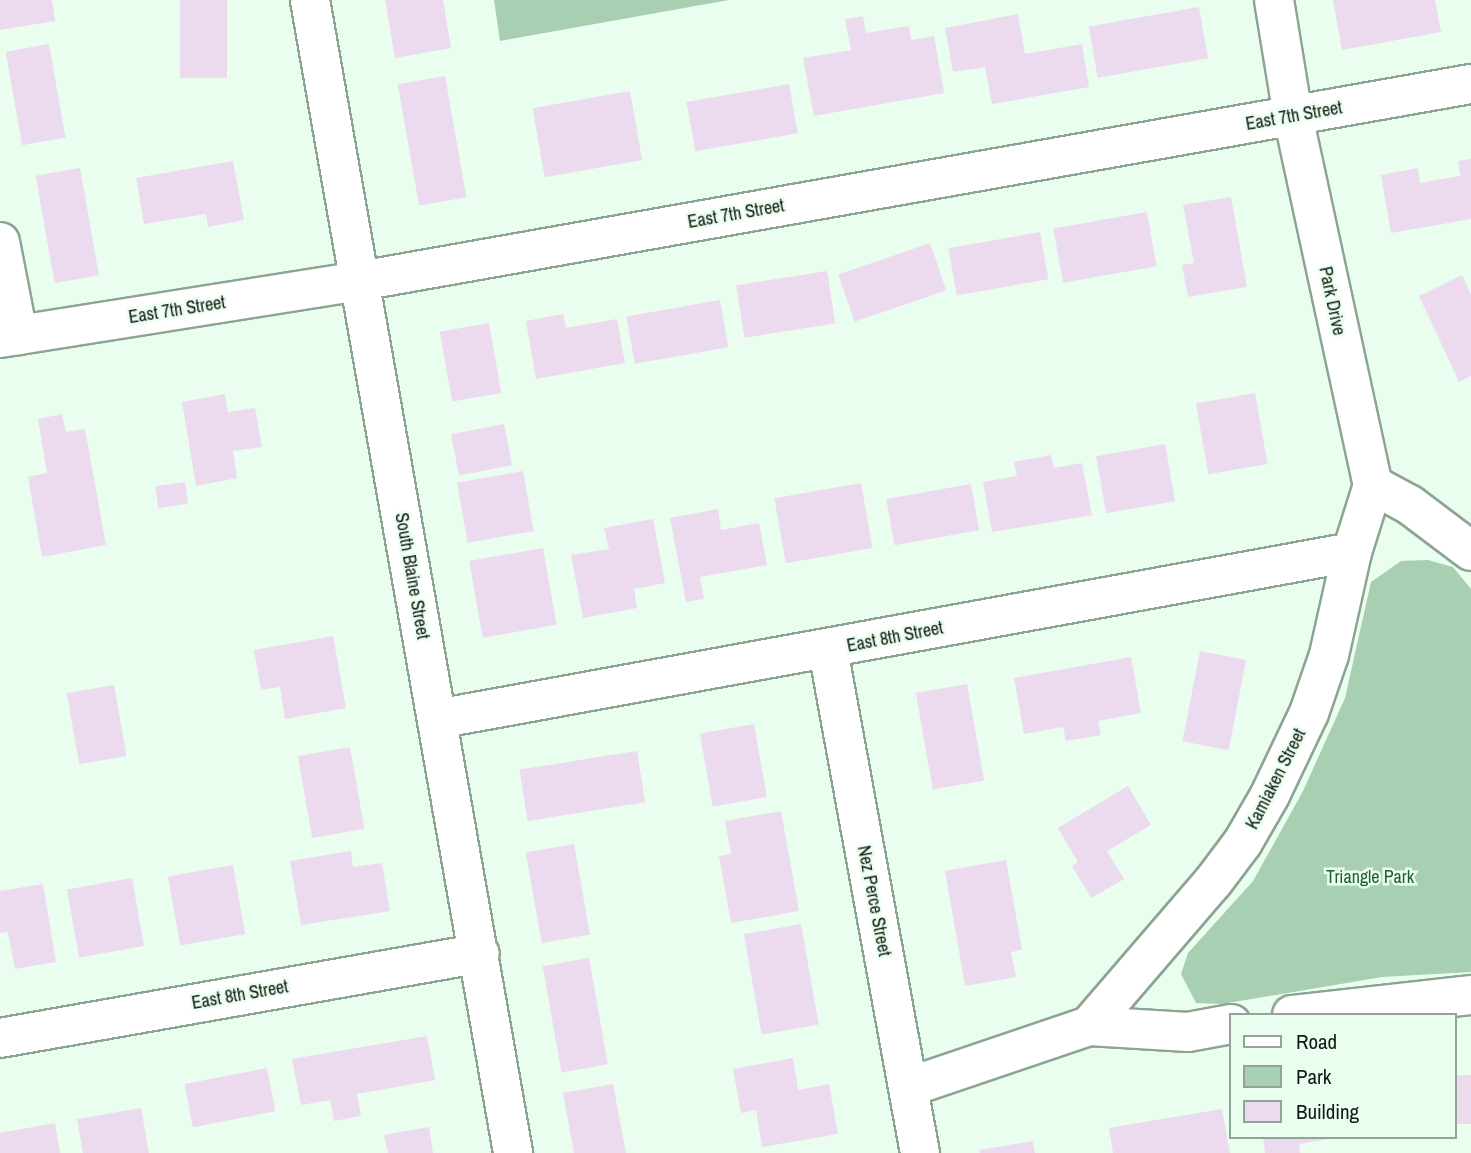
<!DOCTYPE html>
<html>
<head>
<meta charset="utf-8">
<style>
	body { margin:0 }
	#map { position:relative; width:1471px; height:1153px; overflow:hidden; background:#eafeef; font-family:"Archivo Narrow",sans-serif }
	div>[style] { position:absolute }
	.green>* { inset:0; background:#a9cfb3 }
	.building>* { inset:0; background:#ecdaef; transform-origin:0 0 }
	.roads { filter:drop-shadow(2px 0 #8da493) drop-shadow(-2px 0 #8da493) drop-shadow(0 2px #8da493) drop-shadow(0 -2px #8da493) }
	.minor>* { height:38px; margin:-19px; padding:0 19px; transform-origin:19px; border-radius:19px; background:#fff }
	span { translate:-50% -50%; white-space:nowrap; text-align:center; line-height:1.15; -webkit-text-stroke:5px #eafeef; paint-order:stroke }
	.street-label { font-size:18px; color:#121a14 }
	.park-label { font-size:18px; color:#1f5d37 }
	.legend { position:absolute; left:1229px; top:1013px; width:228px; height:126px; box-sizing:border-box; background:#eafeef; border:2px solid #94a397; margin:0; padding:9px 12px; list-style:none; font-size:21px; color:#121a14 }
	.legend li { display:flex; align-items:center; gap:14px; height:35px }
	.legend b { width:35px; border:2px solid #94a397 }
</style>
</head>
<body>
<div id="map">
	<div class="green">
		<div style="clip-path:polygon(494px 0,729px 0,500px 41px)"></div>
		<div style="clip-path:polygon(1428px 560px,1453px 567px,1471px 589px,1471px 972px,1382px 977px,1222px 1004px,1196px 1003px,1181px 974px,1188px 953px,1253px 881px,1303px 791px,1345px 698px,1371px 582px,1401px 561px)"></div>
	</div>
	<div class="building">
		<div style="clip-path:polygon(0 0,52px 0,55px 21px,0 30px)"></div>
		<div style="left:180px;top:0;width:47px;height:78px"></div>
		<div style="clip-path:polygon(385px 0,443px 0,451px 48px,395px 58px)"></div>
		<div style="clip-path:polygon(1333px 0,1435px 0,1441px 32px,1342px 50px)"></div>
		<div style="left:1199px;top:7px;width:52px;height:112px;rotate:80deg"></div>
		<div style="clip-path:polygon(1018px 14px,1025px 54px,1082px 44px,1089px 87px,992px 104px,985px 67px,953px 72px,945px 28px)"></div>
		<div style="clip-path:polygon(863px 16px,866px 33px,909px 26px,911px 40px,934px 36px,944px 93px,814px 116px,803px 58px,851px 50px,845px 19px)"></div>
		<div style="left:49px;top:44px;width:95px;height:44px;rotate:80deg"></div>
		<div style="left:445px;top:76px;width:123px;height:48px;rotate:80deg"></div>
		<div style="left:789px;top:84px;width:50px;height:104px;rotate:80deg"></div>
		<div style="left:630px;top:91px;width:70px;height:99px;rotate:80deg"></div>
		<div style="clip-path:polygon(1471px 159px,1471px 219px,1391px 233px,1381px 175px,1418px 168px,1420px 183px,1460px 176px,1458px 161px)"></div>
		<div style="clip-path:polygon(233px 161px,244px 220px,208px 227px,206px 214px,144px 224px,136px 178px)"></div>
		<div style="left:80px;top:168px;width:109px;height:45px;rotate:80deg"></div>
		<div style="clip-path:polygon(1231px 197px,1247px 287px,1188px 297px,1182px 265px,1194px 263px,1183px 205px)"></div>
		<div style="left:1147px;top:212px;width:55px;height:95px;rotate:80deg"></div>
		<div style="left:1040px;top:232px;width:48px;height:93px;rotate:80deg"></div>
		<div style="left:930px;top:243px;width:50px;height:97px;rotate:71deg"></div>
		<div style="left:827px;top:271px;width:53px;height:92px;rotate:81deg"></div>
		<div style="clip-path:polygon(1462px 275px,1471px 295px,1471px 376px,1459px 382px,1419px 296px)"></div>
		<div style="left:720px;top:300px;width:48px;height:95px;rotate:80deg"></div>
		<div style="clip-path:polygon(563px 314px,566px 328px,617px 319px,625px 363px,536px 379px,526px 321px)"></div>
		<div style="left:489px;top:323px;width:71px;height:50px;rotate:80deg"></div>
		<div style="left:1255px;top:393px;width:72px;height:60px;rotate:80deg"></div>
		<div style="clip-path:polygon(225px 394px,228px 412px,255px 408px,262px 447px,233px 451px,237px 478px,196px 486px,182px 402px)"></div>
		<div style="clip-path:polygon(62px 414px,66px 432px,85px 429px,106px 545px,42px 557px,28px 477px,47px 473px,38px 419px)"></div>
		<div style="left:504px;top:424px;width:42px;height:54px;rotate:79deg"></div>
		<div style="left:1165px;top:444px;width:58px;height:70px;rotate:80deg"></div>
		<div style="clip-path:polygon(1051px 455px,1054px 468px,1082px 463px,1092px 515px,992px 532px,983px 482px,1017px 476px,1014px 462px)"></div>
		<div style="left:523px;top:471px;width:61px;height:67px;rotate:80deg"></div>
		<div style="left:185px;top:482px;width:22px;height:30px;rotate:82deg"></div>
		<div style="left:861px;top:483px;width:66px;height:88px;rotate:80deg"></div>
		<div style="left:971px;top:484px;width:47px;height:86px;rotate:80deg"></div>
		<div style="clip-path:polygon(718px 509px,721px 530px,759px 523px,767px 565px,700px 577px,704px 599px,686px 602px,670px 518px)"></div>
		<div style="clip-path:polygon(653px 519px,665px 583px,634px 589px,637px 608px,583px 618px,571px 555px,609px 549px,604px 528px)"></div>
		<div style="left:543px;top:548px;width:78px;height:75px;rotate:80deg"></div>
		<div style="clip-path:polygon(333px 636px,346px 708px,285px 719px,280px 687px,261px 690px,254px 650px)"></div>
		<div style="left:1200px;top:651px;width:47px;height:92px;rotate:11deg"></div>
		<div style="clip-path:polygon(1131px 657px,1141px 713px,1098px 721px,1101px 735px,1066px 741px,1063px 727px,1024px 734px,1014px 678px)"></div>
		<div style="left:967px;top:684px;width:98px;height:52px;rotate:80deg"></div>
		<div style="left:114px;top:685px;width:72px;height:48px;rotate:80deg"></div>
		<div style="left:754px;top:724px;width:74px;height:55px;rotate:80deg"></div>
		<div style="left:350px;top:747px;width:83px;height:53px;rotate:80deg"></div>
		<div style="left:637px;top:751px;width:52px;height:119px;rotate:81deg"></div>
		<div style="clip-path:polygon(1128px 786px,1151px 825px,1107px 851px,1124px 879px,1091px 898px,1072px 866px,1078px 862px,1058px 828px)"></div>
		<div style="clip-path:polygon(781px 811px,799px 911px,731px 923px,719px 856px,731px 854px,725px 821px)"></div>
		<div style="left:574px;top:844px;width:92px;height:49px;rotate:80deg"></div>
		<div style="clip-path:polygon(351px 851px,353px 867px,382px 863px,390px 911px,301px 925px,290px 861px)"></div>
		<div style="clip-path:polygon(1006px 860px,1022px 950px,1011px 952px,1016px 977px,965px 986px,945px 871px)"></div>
		<div style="left:233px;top:865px;width:70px;height:66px;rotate:80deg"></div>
		<div style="left:132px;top:878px;width:69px;height:66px;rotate:80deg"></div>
		<div style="clip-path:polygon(43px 884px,56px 962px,15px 969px,8px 932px,0 933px,0 891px)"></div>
		<div style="left:801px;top:924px;width:102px;height:58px;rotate:80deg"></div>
		<div style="left:589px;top:958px;width:108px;height:47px;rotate:80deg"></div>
		<div style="clip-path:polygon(427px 1036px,435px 1080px,357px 1094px,361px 1116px,334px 1121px,330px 1100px,301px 1105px,292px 1059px)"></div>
		<div style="clip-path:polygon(793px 1058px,798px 1090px,829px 1084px,838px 1134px,762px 1147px,756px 1110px,741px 1113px,733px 1069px)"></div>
		<div style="left:267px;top:1068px;width:44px;height:84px;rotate:79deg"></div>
		<div style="left:1471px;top:1075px;width:49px;height:16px;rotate:90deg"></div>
		<div style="clip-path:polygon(613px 1084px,626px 1153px,574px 1153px,563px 1093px)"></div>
		<div style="clip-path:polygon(141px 1108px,149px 1153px,83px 1153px,77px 1119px)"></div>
		<div style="clip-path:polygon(1222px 1109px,1230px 1153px,1113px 1153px,1109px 1128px)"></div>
		<div style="clip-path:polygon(55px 1123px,60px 1153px,0 1153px,0 1133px)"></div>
		<div style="clip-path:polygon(429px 1127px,433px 1153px,388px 1153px,384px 1135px)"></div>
		<div style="clip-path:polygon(1263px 1137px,1329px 1137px,1329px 1139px,1299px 1144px,1300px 1153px,1265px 1153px)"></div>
		<div style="clip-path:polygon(1033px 1141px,1035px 1153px,980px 1153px,979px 1150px)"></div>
	</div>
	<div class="roads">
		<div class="minor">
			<div style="left:310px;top:0;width:1171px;rotate:80.01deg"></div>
			<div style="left:1274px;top:0;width:118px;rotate:80.7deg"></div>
			<div style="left:1293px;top:116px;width:378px;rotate:77.8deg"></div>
			<div style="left:1373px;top:485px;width:42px;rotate:28.4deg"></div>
			<div style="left:1410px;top:505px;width:76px;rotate:37deg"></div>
			<div style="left:0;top:242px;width:95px;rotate:79deg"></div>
			<div style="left:0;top:338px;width:364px;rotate:-9deg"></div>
			<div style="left:360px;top:281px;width:1128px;rotate:-10.06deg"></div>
			<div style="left:828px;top:650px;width:511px;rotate:79.64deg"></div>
			<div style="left:437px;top:719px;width:930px;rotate:-10.34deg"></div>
			<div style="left:1292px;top:1015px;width:180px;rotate:-6.4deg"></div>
			<div style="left:1089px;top:1026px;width:99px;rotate:3.5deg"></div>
			<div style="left:1188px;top:1032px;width:44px;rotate:-10.5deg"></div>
			<div style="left:0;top:1038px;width:487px;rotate:-10deg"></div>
			<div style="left:909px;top:1087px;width:190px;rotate:-18.7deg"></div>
			<div style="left:1089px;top:1026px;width:190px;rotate:-49.3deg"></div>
			<div style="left:1213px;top:882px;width:50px;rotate:-53.1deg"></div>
			<div style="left:1243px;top:842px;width:54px;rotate:-60.1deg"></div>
			<div style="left:1270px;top:795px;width:91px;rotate:-64.6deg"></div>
			<div style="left:1309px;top:713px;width:61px;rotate:-71deg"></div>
			<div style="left:1329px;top:655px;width:106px;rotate:-77.4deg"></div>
			<div style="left:1352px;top:552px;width:70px;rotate:-72.6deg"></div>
		</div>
	</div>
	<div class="street-label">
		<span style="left:1294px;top:116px;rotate:-10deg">East 7th Street</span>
		<span style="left:736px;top:214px;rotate:-10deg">East 7th Street</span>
		<span style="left:1332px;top:301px;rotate:78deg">Park Drive</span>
		<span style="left:177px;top:310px;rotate:-9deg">East 7th Street</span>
		<span style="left:412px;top:576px;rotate:80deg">South Blaine Street</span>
		<span style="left:895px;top:637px;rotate:-11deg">East 8th Street</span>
		<span style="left:1276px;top:779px;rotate:-63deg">Kamiaken Street</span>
		<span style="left:874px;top:901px;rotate:79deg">Nez Perce Street</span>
		<span style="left:240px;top:995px;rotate:-10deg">East 8th Street</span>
	</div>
	<div class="park-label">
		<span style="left:1370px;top:877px">Triangle Park</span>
	</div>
	<ul class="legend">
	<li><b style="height:9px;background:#fff"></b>Road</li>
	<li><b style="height:19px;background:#a9cfb3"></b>Park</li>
	<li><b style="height:19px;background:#ecdaef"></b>Building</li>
	</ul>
</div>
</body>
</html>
